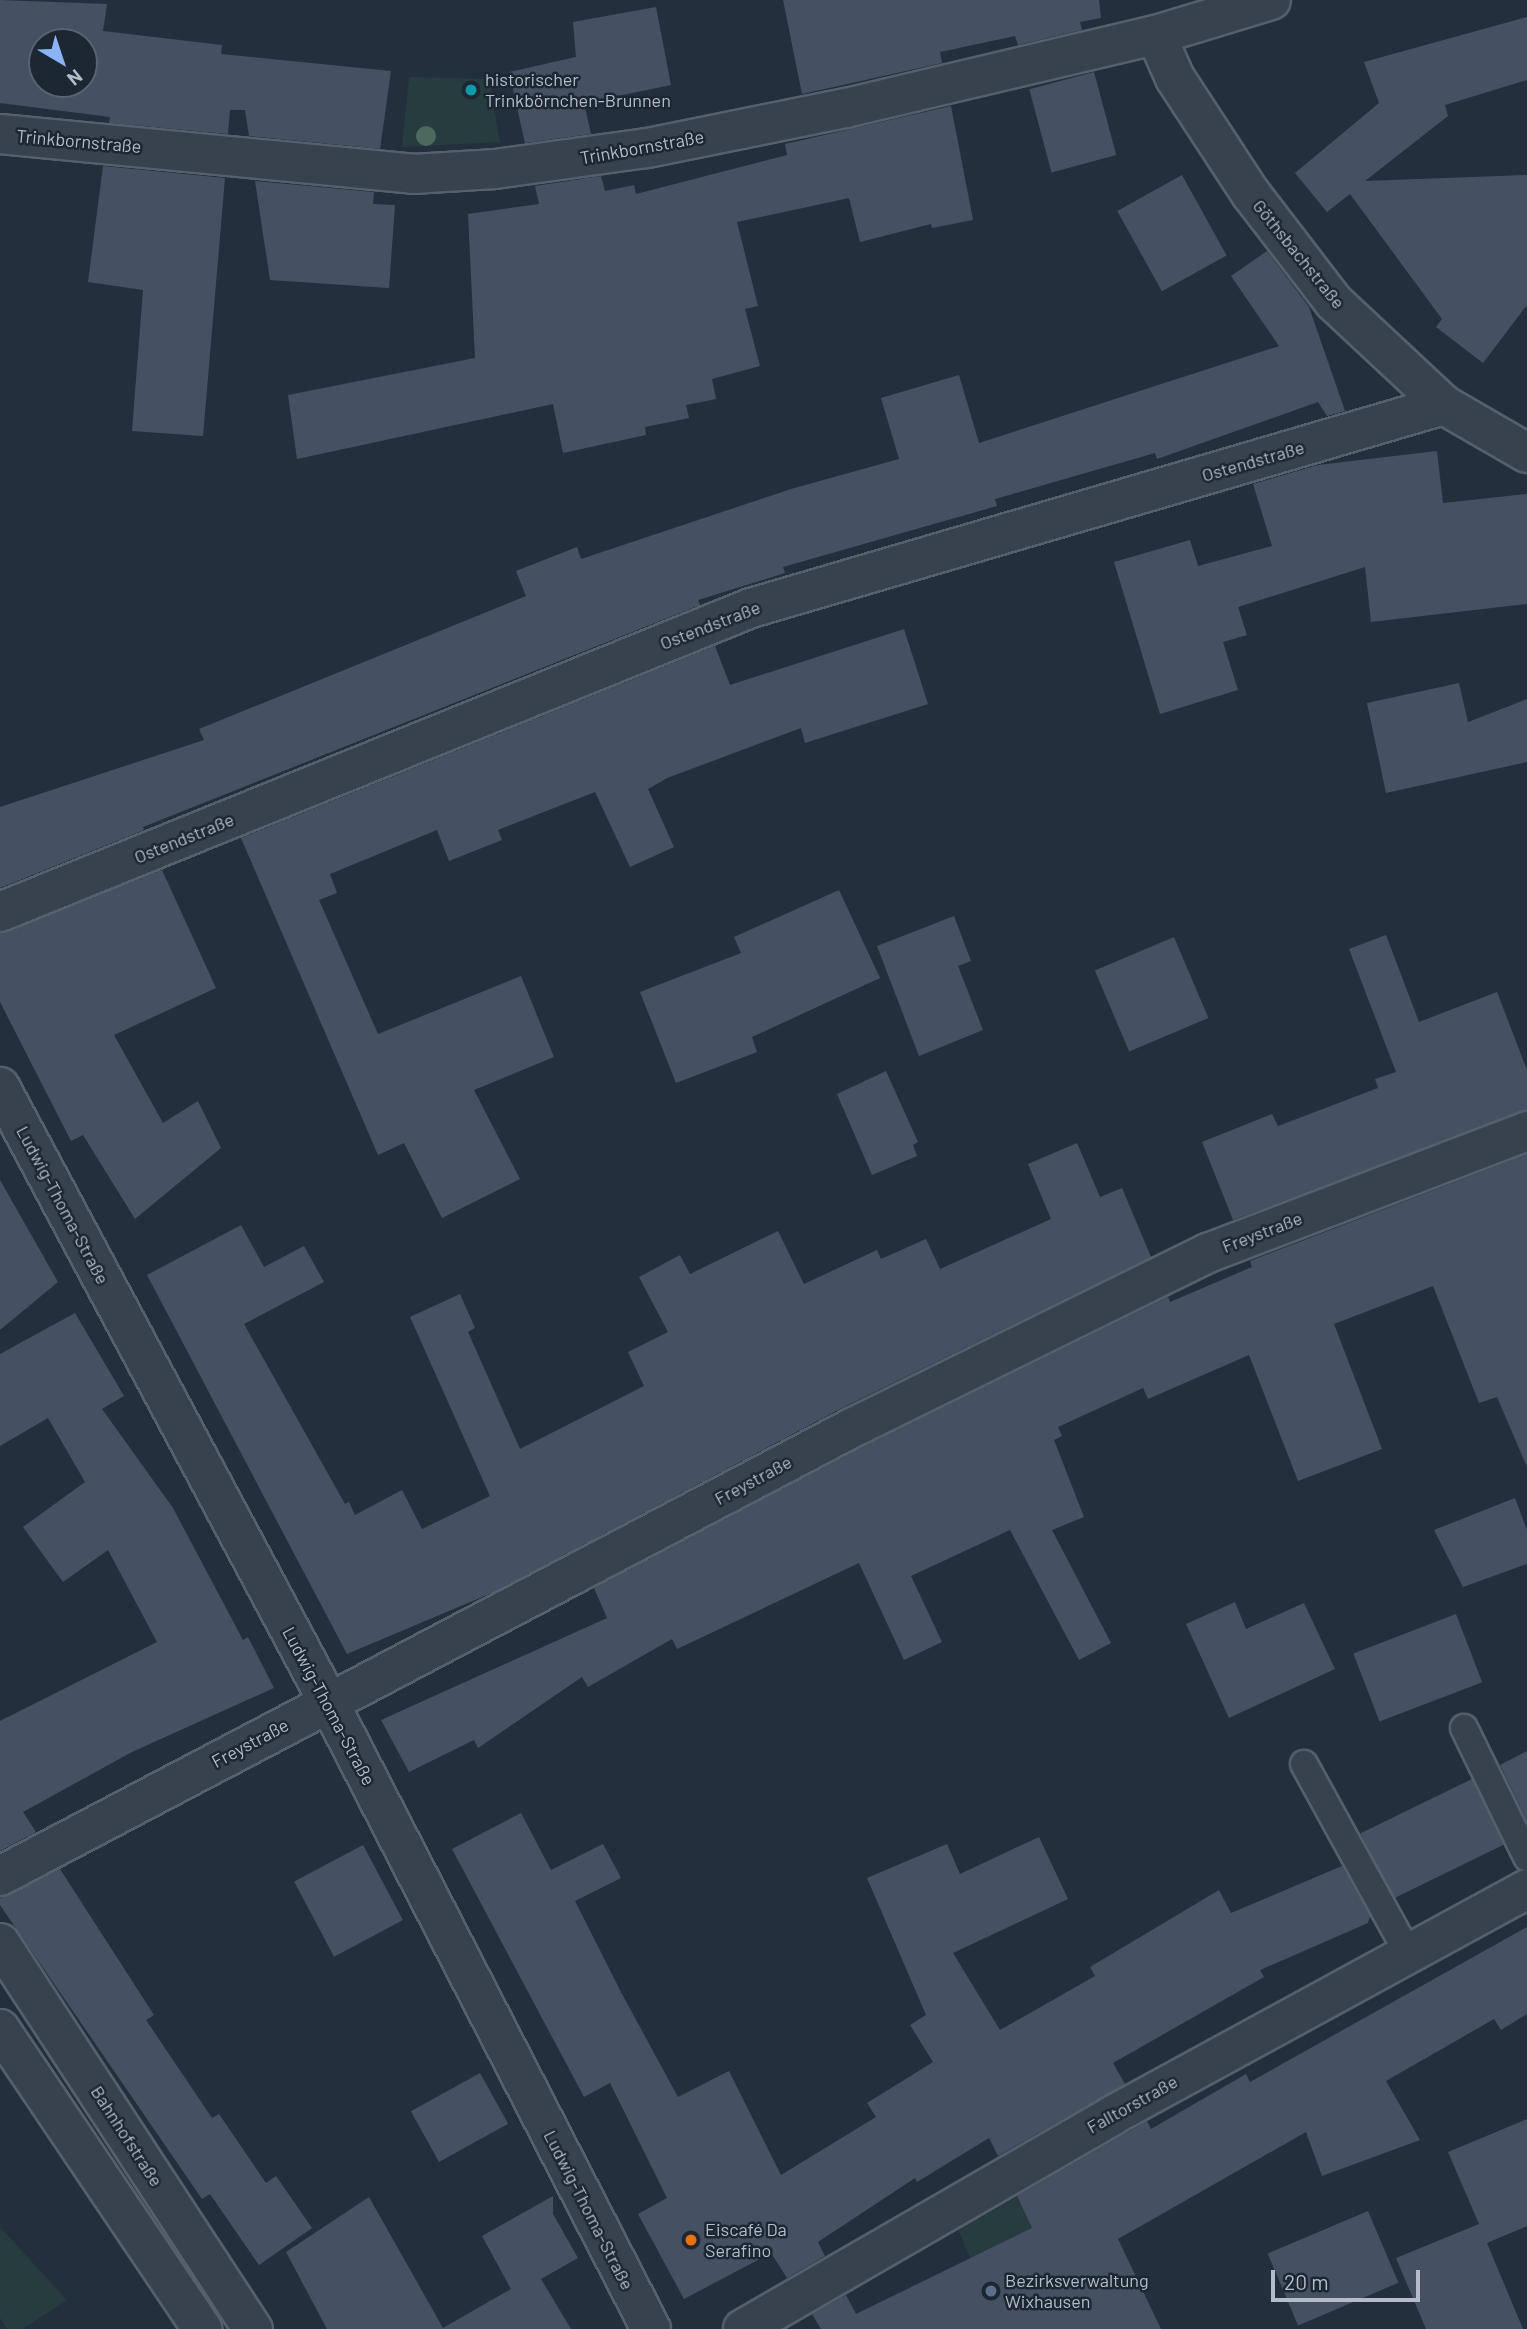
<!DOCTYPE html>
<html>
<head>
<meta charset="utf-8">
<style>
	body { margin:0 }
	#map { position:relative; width:1527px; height:2329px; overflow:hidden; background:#242f3e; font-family:Barlow,sans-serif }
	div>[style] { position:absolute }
	.green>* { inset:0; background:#263c3f }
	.building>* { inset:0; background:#455162; transform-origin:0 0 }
	.roads { filter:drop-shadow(2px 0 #565f6c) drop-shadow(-2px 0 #565f6c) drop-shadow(0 2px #565f6c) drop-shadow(0 -2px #565f6c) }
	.service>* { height:26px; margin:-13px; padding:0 13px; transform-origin:13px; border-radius:13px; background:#38414e }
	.minor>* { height:38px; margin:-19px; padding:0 19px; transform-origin:19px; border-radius:19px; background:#38414e }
	.tertiary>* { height:38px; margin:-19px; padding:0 19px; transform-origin:19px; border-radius:19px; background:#38414e }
	.trees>* { width:20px; height:20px; margin:-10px; border-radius:50%; background:#4b6a5d }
	.dots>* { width:19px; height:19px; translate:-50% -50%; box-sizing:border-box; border:4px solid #1d2633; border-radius:50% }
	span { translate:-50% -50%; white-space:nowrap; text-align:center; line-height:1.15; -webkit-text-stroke:5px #1d2633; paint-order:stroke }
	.poi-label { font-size:18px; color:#b4bcc9 }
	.left { translate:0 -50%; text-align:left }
	.street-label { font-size:18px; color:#b4bcc9 }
	.north { position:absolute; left:28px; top:28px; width:70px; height:70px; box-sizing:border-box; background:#1d2633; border:2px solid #59626f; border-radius:50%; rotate:141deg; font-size:19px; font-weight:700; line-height:28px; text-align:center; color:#b4bcc9 }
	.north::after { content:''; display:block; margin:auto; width:24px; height:32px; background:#8ab4f8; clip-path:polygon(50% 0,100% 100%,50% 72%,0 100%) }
	.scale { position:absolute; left:1271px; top:2270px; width:149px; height:32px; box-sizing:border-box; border:4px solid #b4bcc9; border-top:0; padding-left:9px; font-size:21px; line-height:24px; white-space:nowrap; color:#b4bcc9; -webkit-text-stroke:5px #1d2633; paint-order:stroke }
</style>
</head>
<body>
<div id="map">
	<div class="green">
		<div style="clip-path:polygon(409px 77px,489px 79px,500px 142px,402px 147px)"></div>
		<div style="clip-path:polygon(1017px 2197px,1046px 2257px,975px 2269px,958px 2230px)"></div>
		<div style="clip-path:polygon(0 2227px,67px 2300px,23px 2329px,7px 2329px,0 2318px)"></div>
	</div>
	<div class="building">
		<div style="clip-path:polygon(evenodd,0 0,107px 4px,103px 31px,222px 45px,221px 54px,391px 71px,380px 149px,249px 136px,245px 110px,230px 110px,228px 134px,109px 123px,110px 117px,0 103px,0 0,42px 42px,84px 42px,84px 84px,42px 84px,42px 42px)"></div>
		<div style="clip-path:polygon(783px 0,1099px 0,1101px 18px,1080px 22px,1082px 30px,1018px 45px,1015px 36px,940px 52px,942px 63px,802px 94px)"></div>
		<div style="clip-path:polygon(656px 7px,671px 85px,584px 103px,591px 134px,525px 143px,509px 72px,576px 57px,573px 22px)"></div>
		<div style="clip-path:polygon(1527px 17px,1527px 80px,1445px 105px,1448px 116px,1365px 181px,1527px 175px,1527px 305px,1483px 363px,1436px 327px,1442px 319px,1350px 194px,1327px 212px,1295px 173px,1379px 103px,1364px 62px)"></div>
		<div style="left:1094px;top:72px;width:86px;height:67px;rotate:75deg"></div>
		<div style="clip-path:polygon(951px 106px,973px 220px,932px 228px,931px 224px,860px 242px,849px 198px,737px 222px,758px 306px,745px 309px,760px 366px,712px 379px,716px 399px,686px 405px,689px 418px,645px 427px,646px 435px,563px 453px,553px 404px,297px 459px,288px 395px,475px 358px,468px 214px,539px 204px,535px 186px,601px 176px,605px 191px,634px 185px,636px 194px,787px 155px,785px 144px)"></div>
		<div style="clip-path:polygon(103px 166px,225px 178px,203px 436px,132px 431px,143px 290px,88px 282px)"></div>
		<div style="left:1182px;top:175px;width:92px;height:74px;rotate:61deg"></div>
		<div style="clip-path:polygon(255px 181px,374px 192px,373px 204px,395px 205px,389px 288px,270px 280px)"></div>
		<div style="clip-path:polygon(1267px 251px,1309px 307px,1345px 411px,1327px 416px,1318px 402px,1157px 459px,1155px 453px,995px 499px,997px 506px,783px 567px,785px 573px,698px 600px,700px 605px,143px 827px,144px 830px,0 888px,0 807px,204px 740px,199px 729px,526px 596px,516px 571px,577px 547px,581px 559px,791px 489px,899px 459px,881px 398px,959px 375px,979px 443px,1279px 346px,1231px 276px)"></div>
		<div style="clip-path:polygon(1437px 451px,1443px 503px,1527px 494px,1527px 604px,1371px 622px,1365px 567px,1238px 607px,1247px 635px,1223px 642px,1238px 690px,1160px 714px,1114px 562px,1190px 540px,1198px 566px,1272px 546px,1253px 484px,1318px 465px)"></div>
		<div style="clip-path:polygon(904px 629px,928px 704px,805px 743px,801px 728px,667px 778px,648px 789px,674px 847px,630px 867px,595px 792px,498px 830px,502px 840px,449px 861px,437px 830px,330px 874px,337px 893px,319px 900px,378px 1034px,521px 976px,554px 1057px,474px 1090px,520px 1179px,442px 1218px,404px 1143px,378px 1155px,241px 838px,715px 646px,730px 685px)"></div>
		<div style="clip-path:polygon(1459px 683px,1468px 722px,1527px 699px,1527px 762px,1386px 793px,1367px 703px)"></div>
		<div style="clip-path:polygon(162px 870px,216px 988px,114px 1035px,163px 1123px,198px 1101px,221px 1148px,135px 1219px,83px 1135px,71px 1141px,0 1002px,0 933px)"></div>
		<div style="clip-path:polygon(839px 890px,880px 978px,752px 1037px,757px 1052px,676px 1083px,640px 992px,741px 953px,734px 937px)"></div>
		<div style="clip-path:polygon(954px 916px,971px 961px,958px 966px,983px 1030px,919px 1056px,877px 946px)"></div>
		<div style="clip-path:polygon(1386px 935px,1419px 1022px,1497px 992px,1527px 1070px,1527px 1110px,1233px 1220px,1202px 1142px,1272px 1114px,1278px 1126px,1378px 1088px,1375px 1079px,1396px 1072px,1349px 949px)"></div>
		<div style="left:1174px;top:937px;width:88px;height:86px;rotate:67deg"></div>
		<div style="clip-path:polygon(886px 1071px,918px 1142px,913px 1145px,917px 1156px,872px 1175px,837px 1094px)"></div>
		<div style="clip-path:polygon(1077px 1143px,1100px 1197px,1122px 1188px,1151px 1257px,842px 1408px,494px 1592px,347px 1654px,147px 1275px,241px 1225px,264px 1267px,304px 1246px,324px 1282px,244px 1324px,345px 1504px,349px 1502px,355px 1515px,402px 1490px,422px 1529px,490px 1496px,410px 1317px,460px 1294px,475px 1328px,468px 1332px,520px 1449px,644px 1386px,628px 1352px,668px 1332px,639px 1277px,680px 1255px,690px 1274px,778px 1231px,804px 1284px,877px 1250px,881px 1259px,926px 1239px,940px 1269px,1051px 1219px,1028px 1164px)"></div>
		<div style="clip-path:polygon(1527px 1154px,1527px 1467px,1497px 1397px,1479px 1403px,1433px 1286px,1334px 1324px,1382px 1449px,1298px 1481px,1249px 1355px,1148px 1399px,1143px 1388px,1058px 1427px,1062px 1436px,1054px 1440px,1084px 1517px,1052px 1530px,1111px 1643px,1079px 1660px,1010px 1530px,911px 1576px,942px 1642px,904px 1660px,859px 1563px,677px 1649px,672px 1639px,588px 1687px,582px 1677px,478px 1748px,474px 1740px,409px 1772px,381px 1720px,607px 1618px,594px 1588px,862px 1447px,1168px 1297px,1170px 1302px,1252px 1267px,1250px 1261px)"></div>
		<div style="clip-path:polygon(0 1180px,58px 1282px,0 1330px)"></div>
		<div style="clip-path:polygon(75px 1313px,124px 1396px,102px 1409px,173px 1508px,243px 1640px,248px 1637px,274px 1688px,132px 1752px,23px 1812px,36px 1832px,0 1851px,0 1721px,157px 1642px,108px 1550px,63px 1582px,23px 1527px,85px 1482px,48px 1418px,0 1446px,0 1354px)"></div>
		<div style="clip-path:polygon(1515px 1498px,1527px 1530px,1527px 1564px,1463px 1587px,1434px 1530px)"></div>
		<div style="clip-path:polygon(1235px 1602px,1246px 1629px,1304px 1603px,1335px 1669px,1229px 1718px,1186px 1624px)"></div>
		<div style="left:1456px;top:1614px;width:73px;height:110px;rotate:69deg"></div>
		<div style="clip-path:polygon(1527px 1751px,1527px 1821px,1500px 1765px)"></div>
		<div style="left:1472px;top:1779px;width:73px;height:124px;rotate:64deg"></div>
		<div style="clip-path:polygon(521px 1813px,551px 1870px,603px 1844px,621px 1878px,575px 1901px,622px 1994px,678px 2097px,729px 2071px,781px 2175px,876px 2117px,867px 2103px,933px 2062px,910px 2025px,926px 2015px,867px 1878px,947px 1844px,960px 1874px,1039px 1837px,1068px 1899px,953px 1953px,1000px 2030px,1095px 1976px,1090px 1967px,1219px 1890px,1231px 1913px,1342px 1866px,1370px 1916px,1368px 1923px,1260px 1970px,1264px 1977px,1113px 2063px,1125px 2084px,998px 2156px,989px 2138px,917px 2182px,915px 2178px,818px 2242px,825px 2256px,787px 2278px,771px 2253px,684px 2299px,638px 2214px,667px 2198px,610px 2083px,584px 2097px,452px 1849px)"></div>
		<div style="left:363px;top:1845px;width:85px;height:78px;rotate:62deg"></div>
		<div style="clip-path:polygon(60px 1869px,154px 2015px,146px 2020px,212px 2118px,219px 2114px,266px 2183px,276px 2176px,312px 2228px,259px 2265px,210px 2194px,202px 2199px,0 1905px,0 1898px)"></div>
		<div style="clip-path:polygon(1527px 1927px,1527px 2014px,1501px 2030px,1494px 2019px,1386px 2081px,1420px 2140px,1322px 2176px,1306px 2132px,1118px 2239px,1161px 2329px,821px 2329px,812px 2314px,846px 2295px,856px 2314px,1032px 2228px,1017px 2196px,1147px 2121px,1151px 2129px,1246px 2074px,1250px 2082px)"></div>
		<div style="left:480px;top:2073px;width:58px;height:79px;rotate:61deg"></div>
		<div style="clip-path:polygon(1527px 2119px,1527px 2226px,1487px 2243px,1523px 2329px,1426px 2329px,1396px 2258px,1479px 2224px,1448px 2152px)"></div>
		<div style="clip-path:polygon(553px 2196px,553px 2214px,578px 2258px,541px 2279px,571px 2329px,327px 2329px,286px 2252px,369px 2197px,443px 2328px,511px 2289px,482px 2236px)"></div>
		<div style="left:1368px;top:2211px;width:78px;height:109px;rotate:67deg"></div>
	</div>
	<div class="roads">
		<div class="service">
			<div style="left:1464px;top:1728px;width:144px;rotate:64deg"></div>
			<div style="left:1304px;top:1764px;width:216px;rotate:61.2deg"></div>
		</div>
		<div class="minor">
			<div style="left:1156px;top:35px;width:47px;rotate:66.2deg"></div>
			<div style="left:1175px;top:78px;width:139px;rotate:56.8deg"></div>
			<div style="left:1251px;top:194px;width:136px;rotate:52.5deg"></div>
			<div style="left:1334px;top:302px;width:151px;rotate:43.1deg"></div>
			<div style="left:1444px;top:405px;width:96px;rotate:30deg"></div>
			<div style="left:0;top:912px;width:810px;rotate:-22.04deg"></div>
			<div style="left:751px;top:608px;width:722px;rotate:-16.33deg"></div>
			<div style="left:0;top:1087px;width:696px;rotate:61.89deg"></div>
			<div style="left:328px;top:1701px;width:706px;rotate:62.78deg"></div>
			<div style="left:0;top:1876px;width:963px;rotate:-27.74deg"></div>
			<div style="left:852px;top:1428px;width:397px;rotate:-26.2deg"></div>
			<div style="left:1208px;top:1253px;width:342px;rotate:-20.9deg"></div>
			<div style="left:0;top:1943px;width:462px;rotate:56.8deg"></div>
		</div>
		<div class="tertiary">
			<div style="left:0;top:134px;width:415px;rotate:5.5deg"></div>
			<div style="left:413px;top:174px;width:82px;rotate:-3.5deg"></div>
			<div style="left:495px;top:169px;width:153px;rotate:-7.9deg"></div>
			<div style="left:647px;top:148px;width:203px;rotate:-11.4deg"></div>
			<div style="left:846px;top:108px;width:318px;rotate:-13.3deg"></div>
			<div style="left:1156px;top:35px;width:120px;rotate:-16.9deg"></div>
			<div style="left:0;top:2029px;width:362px;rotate:56deg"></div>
			<div style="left:743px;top:2329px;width:427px;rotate:-30deg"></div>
			<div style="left:1113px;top:2115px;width:472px;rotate:-28.6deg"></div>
		</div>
	</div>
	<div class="trees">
		<div style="left:426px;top:136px"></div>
	</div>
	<div class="dots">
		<div style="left:471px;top:90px;background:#0f9aa8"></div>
		<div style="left:691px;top:2240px;background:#e8710a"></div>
		<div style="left:991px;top:2291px;background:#5c6f8a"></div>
	</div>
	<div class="poi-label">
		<span class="left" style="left:485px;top:90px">historischer<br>Trinkbörnchen-Brunnen</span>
		<span class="left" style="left:705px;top:2240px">Eiscafé Da<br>Serafino</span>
		<span class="left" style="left:1005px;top:2291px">Bezirksverwaltung<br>Wixhausen</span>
	</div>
	<div class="street-label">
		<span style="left:79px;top:141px;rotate:5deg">Trinkbornstraße</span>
		<span style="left:642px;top:147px;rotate:-10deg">Trinkbornstraße</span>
		<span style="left:1299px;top:254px;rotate:51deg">Göthsbachstraße</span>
		<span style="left:1253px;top:461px;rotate:-16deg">Ostendstraße</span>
		<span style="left:710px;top:625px;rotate:-21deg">Ostendstraße</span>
		<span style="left:184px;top:838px;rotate:-22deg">Ostendstraße</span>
		<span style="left:63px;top:1205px;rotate:62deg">Ludwig-Thoma-Straße</span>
		<span style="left:1262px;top:1232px;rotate:-21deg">Freystraße</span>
		<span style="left:753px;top:1480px;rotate:-28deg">Freystraße</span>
		<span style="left:329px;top:1706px;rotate:62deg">Ludwig-Thoma-Straße</span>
		<span style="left:250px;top:1743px;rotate:-28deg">Freystraße</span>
		<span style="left:1132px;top:2104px;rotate:-29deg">Falltorstraße</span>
		<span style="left:127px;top:2136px;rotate:57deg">Bahnhofstraße</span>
		<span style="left:589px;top:2210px;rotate:63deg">Ludwig-Thoma-Straße</span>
	</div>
	<div class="north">N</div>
	<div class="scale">20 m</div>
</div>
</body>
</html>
